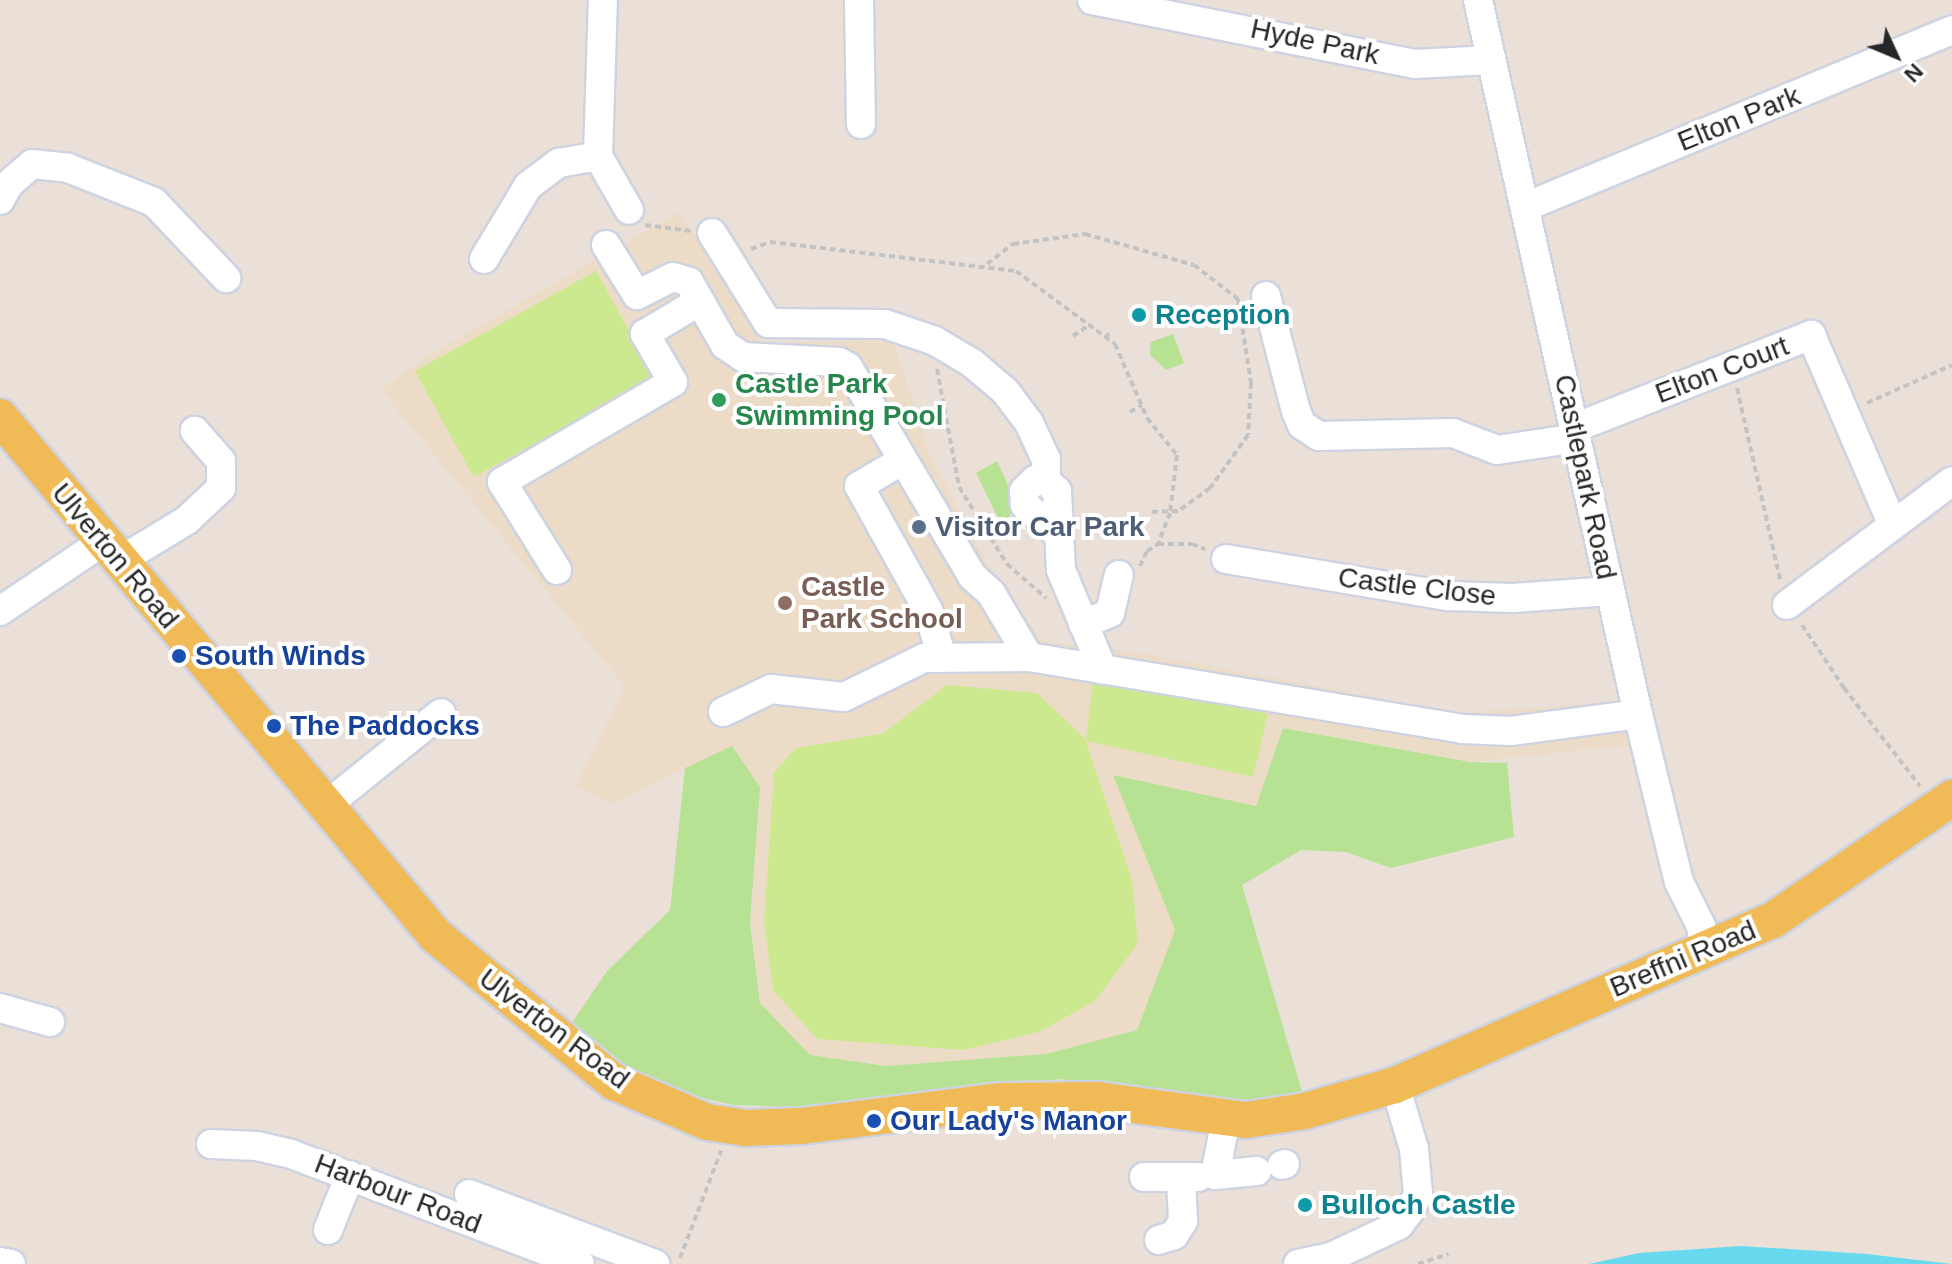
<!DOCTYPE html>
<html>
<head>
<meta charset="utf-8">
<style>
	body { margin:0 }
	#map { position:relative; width:1952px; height:1264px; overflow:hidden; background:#eae0d8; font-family:Arial,sans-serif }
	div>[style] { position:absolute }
	.education>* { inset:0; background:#ecdcc7 }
	.green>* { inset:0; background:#b7e294 }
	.pitch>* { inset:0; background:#cde98f; transform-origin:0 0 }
	.water>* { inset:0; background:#69daee }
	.path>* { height:4px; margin-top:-2px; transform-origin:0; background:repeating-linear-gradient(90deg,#c3c3c3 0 6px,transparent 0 10px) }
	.roads { filter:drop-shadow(2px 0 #ced3e1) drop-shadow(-2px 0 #ced3e1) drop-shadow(0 2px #ced3e1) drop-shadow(0 -2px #ced3e1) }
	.minor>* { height:28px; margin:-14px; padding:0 14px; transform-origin:14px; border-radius:14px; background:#fff }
	.major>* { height:36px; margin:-18px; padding:0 18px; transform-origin:18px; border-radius:18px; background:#f0bb57 }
	.dots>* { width:22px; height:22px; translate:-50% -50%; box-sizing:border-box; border:4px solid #fff; border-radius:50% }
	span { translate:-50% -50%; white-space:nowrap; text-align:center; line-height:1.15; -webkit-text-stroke:8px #fff; paint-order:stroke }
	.street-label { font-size:28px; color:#272727 }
	.culture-label { font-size:28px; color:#0d838f; font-weight:700 }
	.left { translate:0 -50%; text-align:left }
	.leisure-label { font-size:28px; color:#27864d; font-weight:700 }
	.service-label { font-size:28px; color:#4e5e75; font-weight:700 }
	.education-label { font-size:28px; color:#785e54; font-weight:700 }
	.transit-label { font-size:28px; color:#164399; font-weight:700 }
	.north { position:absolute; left:1856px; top:16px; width:80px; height:80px; -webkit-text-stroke:6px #fff; paint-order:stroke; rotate:134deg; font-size:22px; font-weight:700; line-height:32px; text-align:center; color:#272727 }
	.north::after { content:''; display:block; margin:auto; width:28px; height:36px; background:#272727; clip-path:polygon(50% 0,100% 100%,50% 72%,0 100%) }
</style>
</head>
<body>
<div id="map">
	<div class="education">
		<div style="clip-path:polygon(680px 212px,761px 343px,893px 340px,930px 455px,987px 564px,1041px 641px,1145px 654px,1459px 713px,1626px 701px,1636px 745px,1470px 762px,1284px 728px,1256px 806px,1113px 776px,1175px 930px,1137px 1030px,1046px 1054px,886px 1066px,810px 1055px,760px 1003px,750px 922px,759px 787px,732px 746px,612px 804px,575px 786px,625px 687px,381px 390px,427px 356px)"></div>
	</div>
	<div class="green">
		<div style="clip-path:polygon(1173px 334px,1184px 363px,1166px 370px,1150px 355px,1151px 342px)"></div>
		<div style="clip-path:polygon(997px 461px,1011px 492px,1010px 517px,999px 520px,976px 473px)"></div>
		<div style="clip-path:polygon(1283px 728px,1470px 762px,1507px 763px,1514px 837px,1391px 868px,1346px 852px,1301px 850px,1242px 885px,1306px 1106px,1159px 1097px,1059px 1079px,817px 1108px,733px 1105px,651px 1086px,565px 1033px,607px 971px,670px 910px,685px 768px,732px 746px,760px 787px,750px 922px,760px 1003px,810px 1055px,886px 1066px,1046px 1054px,1137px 1030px,1175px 930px,1113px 775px,1256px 806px)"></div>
	</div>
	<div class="pitch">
		<div style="left:596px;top:271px;width:121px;height:207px;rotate:61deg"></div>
		<div style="clip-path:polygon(1093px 679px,1268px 714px,1253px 777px,1086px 741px,1132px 879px,1138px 943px,1095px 1001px,1039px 1032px,963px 1050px,817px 1039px,773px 990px,764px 922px,774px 772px,796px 748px,882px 734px,947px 685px,1037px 693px,1086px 740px)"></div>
	</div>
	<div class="water">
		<div style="clip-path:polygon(1741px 1246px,1867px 1254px,1952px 1264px,1589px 1264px,1639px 1253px)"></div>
	</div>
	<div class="path">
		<div style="left:645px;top:225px;width:46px;rotate:7.4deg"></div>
		<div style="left:751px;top:249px;width:20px;rotate:-20deg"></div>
		<div style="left:770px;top:242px;width:248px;rotate:6.7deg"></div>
		<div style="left:1016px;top:271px;width:123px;rotate:36.4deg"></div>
		<div style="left:1115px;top:344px;width:81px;rotate:66.6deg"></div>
		<div style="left:1147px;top:418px;width:48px;rotate:51deg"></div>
		<div style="left:1177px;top:455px;width:58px;rotate:96.9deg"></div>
		<div style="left:1170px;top:513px;width:33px;rotate:111deg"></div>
		<div style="left:1158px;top:544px;width:34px"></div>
		<div style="left:1192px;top:544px;width:14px;rotate:21deg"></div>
		<div style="left:987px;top:264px;width:33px;rotate:-38deg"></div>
		<div style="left:1013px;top:244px;width:73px;rotate:-7.9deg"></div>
		<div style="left:1085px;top:234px;width:113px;rotate:15.9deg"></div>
		<div style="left:1194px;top:265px;width:56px;rotate:37.7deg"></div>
		<div style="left:1238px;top:299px;width:85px;rotate:81.2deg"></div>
		<div style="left:1251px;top:383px;width:52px;rotate:93.3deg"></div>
		<div style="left:1248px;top:435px;width:65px;rotate:125.6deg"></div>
		<div style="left:1210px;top:488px;width:39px;rotate:144deg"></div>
		<div style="left:1178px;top:511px;width:30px;rotate:178deg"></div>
		<div style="left:1073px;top:336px;width:18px;rotate:-34deg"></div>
		<div style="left:1105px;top:338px;width:9px;rotate:-49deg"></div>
		<div style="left:937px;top:369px;width:120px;rotate:79.4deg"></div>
		<div style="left:959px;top:487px;width:91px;rotate:58.1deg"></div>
		<div style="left:1007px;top:564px;width:52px;rotate:41.1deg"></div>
		<div style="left:1737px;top:388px;width:196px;rotate:77.3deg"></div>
		<div style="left:1867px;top:403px;width:93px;rotate:-24.1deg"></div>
		<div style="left:1130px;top:412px;width:14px;rotate:-30deg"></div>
		<div style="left:1140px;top:566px;width:17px;rotate:-65deg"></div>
		<div style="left:1147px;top:551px;width:13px;rotate:-32deg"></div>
		<div style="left:1802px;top:625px;width:76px;rotate:56.3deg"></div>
		<div style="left:1844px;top:688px;width:124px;rotate:52.2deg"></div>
		<div style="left:680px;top:1258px;width:115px;rotate:-69deg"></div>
		<div style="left:1418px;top:1264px;width:32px;rotate:-18deg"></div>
	</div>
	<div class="roads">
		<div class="minor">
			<div style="left:859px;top:0;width:124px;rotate:89.1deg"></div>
			<div style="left:1092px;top:0;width:329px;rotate:11.2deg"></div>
			<div style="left:1415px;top:64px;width:76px;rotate:-3deg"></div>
			<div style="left:1478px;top:0;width:732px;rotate:77.37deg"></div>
			<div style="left:1638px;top:714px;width:173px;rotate:76.3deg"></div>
			<div style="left:1679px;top:882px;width:49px;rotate:63.4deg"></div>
			<div style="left:1701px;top:926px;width:24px;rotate:81deg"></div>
			<div style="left:598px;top:156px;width:62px;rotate:60.1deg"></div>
			<div style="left:0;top:200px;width:18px;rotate:-61deg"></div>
			<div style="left:9px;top:184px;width:30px;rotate:-41deg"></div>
			<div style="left:32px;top:164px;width:36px;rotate:6deg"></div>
			<div style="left:68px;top:168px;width:92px;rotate:21.6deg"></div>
			<div style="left:154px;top:202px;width:105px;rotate:46.5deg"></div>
			<div style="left:1525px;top:207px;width:462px;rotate:-22.5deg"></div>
			<div style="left:712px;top:233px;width:106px;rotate:58.1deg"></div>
			<div style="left:768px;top:323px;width:117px;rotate:0.5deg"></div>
			<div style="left:885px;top:324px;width:53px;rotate:18.8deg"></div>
			<div style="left:935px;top:341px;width:43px;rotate:30.7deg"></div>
			<div style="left:972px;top:363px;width:43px;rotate:40.3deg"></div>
			<div style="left:1005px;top:391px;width:40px;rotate:53deg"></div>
			<div style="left:1029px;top:423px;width:40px;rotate:65deg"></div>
			<div style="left:1046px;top:459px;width:22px;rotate:90deg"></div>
			<div style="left:606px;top:245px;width:59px;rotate:58.2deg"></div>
			<div style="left:637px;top:295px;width:40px;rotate:-26.6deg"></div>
			<div style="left:673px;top:277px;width:17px;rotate:17deg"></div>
			<div style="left:689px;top:282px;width:73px;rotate:60.3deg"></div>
			<div style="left:725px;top:345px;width:22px;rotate:34deg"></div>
			<div style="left:743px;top:357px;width:96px;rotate:3deg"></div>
			<div style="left:839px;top:362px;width:10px;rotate:29deg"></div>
			<div style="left:848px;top:367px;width:243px;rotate:59.3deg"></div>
			<div style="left:972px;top:576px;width:25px;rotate:42deg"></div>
			<div style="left:991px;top:593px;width:74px;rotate:59.3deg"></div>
			<div style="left:484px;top:259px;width:85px;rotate:-58.9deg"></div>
			<div style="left:528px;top:186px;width:39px;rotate:-37deg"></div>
			<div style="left:559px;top:163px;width:40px;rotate:-10deg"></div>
			<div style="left:598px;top:156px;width:156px;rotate:-88.2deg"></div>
			<div style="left:1266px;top:296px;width:119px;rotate:75.4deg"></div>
			<div style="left:1296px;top:411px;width:15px;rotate:67deg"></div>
			<div style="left:1302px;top:425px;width:20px;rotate:33deg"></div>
			<div style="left:1319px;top:436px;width:134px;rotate:-1.3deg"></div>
			<div style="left:1453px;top:433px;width:47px;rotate:21.1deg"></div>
			<div style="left:1497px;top:450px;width:80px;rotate:-8.6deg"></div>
			<div style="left:1574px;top:428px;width:255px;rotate:-21.4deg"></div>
			<div style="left:1811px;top:335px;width:207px;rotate:66.7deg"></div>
			<div style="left:903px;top:460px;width:51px;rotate:149.4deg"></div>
			<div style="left:859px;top:486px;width:142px;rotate:60.9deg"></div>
			<div style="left:928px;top:610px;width:50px;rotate:73.7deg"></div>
			<div style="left:1057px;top:533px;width:43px;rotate:-138.8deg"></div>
			<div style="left:1025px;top:505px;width:14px;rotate:-94deg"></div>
			<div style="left:1024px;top:491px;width:16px;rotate:-45deg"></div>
			<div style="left:1035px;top:480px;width:11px;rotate:5deg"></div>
			<div style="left:1046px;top:481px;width:15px;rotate:42deg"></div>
			<div style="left:1057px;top:491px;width:79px;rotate:87.1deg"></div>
			<div style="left:1061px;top:570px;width:108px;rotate:67.2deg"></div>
			<div style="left:1226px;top:559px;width:225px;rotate:9.5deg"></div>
			<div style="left:1448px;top:596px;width:65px;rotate:1.8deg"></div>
			<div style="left:1513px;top:598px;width:97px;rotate:-4.1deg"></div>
			<div style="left:118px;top:562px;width:81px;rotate:-31.3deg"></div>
			<div style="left:187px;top:520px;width:47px;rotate:-43.3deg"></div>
			<div style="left:221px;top:488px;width:27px;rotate:-90deg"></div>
			<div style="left:221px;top:461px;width:40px;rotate:-131deg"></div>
			<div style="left:557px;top:570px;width:104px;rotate:-122deg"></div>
			<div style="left:502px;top:482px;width:198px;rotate:-30.3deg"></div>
			<div style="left:673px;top:382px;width:56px;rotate:-120.3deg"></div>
			<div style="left:645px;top:334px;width:64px;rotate:-31deg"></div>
			<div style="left:1787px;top:605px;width:206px;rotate:-36.9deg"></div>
			<div style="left:0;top:611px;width:122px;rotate:-34deg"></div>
			<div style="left:1083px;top:624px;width:29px;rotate:-22deg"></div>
			<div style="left:1110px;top:613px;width:39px;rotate:-77deg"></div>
			<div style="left:723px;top:712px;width:53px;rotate:-25.6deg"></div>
			<div style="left:771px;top:689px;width:73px;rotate:6.3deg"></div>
			<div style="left:844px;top:697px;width:89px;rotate:-26deg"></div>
			<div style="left:924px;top:658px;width:105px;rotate:-0.5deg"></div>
			<div style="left:1029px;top:657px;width:439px;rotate:9.4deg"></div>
			<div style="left:1462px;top:729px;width:49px;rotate:2.3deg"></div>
			<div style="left:1511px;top:731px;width:128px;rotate:-7.6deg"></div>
			<div style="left:328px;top:804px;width:145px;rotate:-38.8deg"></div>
			<div style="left:0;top:1008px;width:52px;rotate:15.6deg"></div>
			<div style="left:1226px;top:1119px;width:57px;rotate:101.1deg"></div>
			<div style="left:1215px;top:1175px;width:42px;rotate:-5.4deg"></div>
			<div style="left:211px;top:1144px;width:46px;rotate:2.5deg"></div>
			<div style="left:257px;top:1146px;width:35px;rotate:13deg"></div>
			<div style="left:291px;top:1154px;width:309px;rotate:20.8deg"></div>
			<div style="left:1282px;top:1165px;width:3px;rotate:-18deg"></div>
			<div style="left:1144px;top:1177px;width:54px"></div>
			<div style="left:469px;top:1194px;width:199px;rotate:20.6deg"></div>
			<div style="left:328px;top:1230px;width:59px;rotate:-68.2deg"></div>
			<div style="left:1159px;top:1240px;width:16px;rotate:-18deg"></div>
			<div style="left:1174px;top:1235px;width:17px;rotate:-57deg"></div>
			<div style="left:1183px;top:1221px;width:42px;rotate:-92.7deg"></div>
			<div style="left:0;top:1262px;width:11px;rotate:10deg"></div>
			<div style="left:1298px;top:1264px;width:34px;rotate:-12deg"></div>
			<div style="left:1331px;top:1257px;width:75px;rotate:-25.2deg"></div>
			<div style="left:1399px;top:1225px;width:20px;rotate:-53deg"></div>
			<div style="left:1411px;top:1209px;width:17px;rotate:-65deg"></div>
			<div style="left:1418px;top:1194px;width:45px;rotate:-95.1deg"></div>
			<div style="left:1414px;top:1149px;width:67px;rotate:-106.5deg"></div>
		</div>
		<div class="major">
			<div style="left:0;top:417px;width:678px;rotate:49.97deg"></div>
			<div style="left:436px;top:936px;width:230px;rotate:39.4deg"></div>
			<div style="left:614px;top:1082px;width:101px;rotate:23.3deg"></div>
			<div style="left:707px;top:1122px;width:37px;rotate:9deg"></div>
			<div style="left:744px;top:1128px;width:58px;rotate:-2deg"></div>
			<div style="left:802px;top:1126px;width:201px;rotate:-7.2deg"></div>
			<div style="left:1001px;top:1101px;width:95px;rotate:-0.6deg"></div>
			<div style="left:1096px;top:1100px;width:151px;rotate:7.6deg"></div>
			<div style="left:1246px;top:1120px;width:60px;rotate:-8.7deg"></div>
			<div style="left:1305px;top:1111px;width:94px;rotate:-16.1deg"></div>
			<div style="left:1395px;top:1085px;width:412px;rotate:-23.6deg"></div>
			<div style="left:1773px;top:920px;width:217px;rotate:-34.3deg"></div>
		</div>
	</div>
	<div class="dots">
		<div style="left:1139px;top:315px;background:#0f9aa8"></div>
		<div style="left:719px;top:400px;background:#2e9e5b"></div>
		<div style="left:919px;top:527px;background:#5c6f8a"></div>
		<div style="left:785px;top:603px;background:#8d6e63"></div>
		<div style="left:179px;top:656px;background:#1a4fb4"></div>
		<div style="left:274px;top:726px;background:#1a4fb4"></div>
		<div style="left:874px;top:1121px;background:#1a4fb4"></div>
		<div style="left:1305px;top:1205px;background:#0f9aa8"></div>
	</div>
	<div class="street-label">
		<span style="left:1315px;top:42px;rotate:12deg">Hyde Park</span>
		<span style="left:1739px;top:119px;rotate:-22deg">Elton Park</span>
		<span style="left:1722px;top:370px;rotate:-21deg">Elton Court</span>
		<span style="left:1585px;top:477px;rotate:78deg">Castlepark Road</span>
		<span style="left:115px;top:556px;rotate:50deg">Ulverton Road</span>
		<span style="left:1417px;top:587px;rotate:7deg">Castle Close</span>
		<span style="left:1683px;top:959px;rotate:-23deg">Breffni Road</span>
		<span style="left:554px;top:1029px;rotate:37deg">Ulverton Road</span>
		<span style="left:398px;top:1194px;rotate:21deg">Harbour Road</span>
	</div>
	<div class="culture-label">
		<span class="left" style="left:1155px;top:315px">Reception</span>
		<span class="left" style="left:1321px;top:1205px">Bulloch Castle</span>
	</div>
	<div class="leisure-label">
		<span class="left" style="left:735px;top:400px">Castle Park<br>Swimming Pool</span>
	</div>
	<div class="service-label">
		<span class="left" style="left:935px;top:527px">Visitor Car Park</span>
	</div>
	<div class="education-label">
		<span class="left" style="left:801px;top:603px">Castle<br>Park School</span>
	</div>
	<div class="transit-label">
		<span class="left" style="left:195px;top:656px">South Winds</span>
		<span class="left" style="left:290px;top:726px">The Paddocks</span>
		<span class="left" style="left:890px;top:1121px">Our Lady's Manor</span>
	</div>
	<div class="north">N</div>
</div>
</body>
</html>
